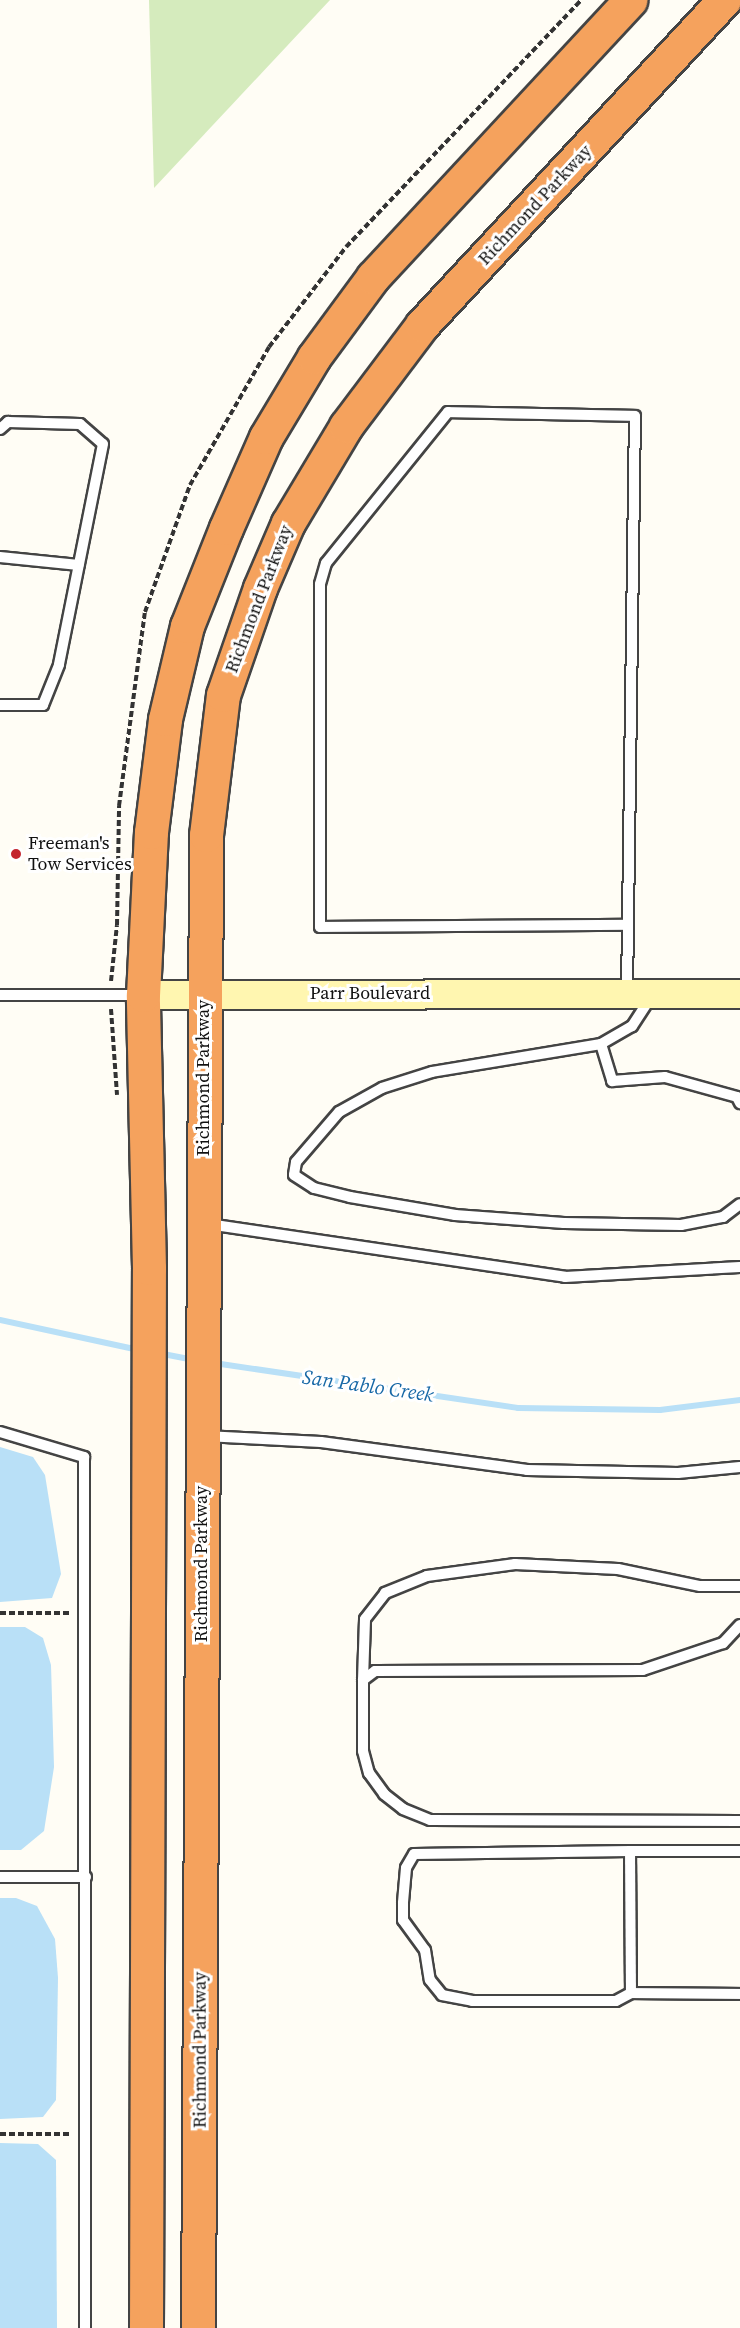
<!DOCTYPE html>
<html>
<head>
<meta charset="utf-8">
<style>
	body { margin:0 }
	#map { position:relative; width:740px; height:2328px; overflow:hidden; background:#fffdf5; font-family:"Source Serif 4",serif }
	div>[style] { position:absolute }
	.green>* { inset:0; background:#d5ebbd }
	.water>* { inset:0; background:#b9e0f7 }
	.stream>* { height:6px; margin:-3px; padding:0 3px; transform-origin:3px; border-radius:3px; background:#b9e0f7 }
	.path>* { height:4px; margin-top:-2px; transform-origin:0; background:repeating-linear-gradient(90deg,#333 0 6px,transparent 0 9px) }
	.roads { filter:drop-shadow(2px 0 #444) drop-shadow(-2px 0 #444) drop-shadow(0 2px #444) drop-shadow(0 -2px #444) }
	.lane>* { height:10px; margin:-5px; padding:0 5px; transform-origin:5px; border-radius:5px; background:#fff }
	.secondary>* { height:28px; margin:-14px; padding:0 14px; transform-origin:14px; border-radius:14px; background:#fff6b0 }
	.highway>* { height:33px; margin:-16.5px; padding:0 16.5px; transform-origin:16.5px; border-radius:16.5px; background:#f5a25d }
	.dots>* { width:16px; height:16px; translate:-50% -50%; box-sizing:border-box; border:3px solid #fff; border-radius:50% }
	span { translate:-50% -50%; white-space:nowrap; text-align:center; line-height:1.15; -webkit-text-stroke:6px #fff; paint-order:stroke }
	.street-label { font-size:18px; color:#111 }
	.poi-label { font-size:18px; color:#111 }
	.left { translate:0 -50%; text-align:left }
	.water-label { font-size:20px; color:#1768a6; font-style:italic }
</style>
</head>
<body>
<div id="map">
	<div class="green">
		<div style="clip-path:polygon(149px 0,330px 0,154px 188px)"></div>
	</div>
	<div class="water">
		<div style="clip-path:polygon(0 1447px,33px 1457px,45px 1475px,61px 1574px,52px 1598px,0 1602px)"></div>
		<div style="clip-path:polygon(0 1627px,25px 1627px,43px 1638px,51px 1665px,54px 1767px,44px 1831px,21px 1850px,0 1850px)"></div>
		<div style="clip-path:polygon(0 1898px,16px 1898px,37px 1906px,55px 1939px,58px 1978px,56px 2100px,43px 2117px,0 2119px)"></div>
		<div style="clip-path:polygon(0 2143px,38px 2144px,56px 2160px,57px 2328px,0 2328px)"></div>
	</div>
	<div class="stream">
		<div style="left:0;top:1320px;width:142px;rotate:12.2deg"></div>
		<div style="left:158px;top:1353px;width:38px;rotate:11deg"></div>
		<div style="left:214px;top:1363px;width:307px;rotate:8.4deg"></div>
		<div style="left:518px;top:1408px;width:142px;rotate:0.8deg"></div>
		<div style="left:660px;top:1410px;width:81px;rotate:-7.1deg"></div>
	</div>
	<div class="path">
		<div style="left:111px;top:981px;width:56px;rotate:-83.9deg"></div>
		<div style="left:117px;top:925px;width:119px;rotate:-89deg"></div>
		<div style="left:119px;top:806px;width:196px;rotate:-82.4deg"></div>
		<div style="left:145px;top:612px;width:135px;rotate:-70.5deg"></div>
		<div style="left:190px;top:485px;width:159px;rotate:-60.2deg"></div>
		<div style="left:269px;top:347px;width:126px;rotate:-52.4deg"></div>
		<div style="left:346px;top:247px;width:341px;rotate:-46.4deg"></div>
		<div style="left:111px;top:1009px;width:86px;rotate:86deg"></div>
		<div style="left:0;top:1613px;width:71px"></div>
		<div style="left:0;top:2134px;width:71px"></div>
	</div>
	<div class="roads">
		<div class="lane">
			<div style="left:0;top:429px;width:11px;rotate:-41deg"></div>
			<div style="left:8px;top:422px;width:72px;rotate:1.6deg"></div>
			<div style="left:80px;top:424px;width:30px;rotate:41deg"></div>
			<div style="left:103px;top:444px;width:225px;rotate:101.3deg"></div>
			<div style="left:59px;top:665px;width:43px;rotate:111.8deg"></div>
			<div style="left:43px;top:705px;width:43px;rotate:180deg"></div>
			<div style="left:0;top:557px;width:79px;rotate:5.8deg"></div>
			<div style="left:627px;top:993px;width:577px;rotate:-89.21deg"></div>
			<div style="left:635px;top:416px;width:187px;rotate:-178.8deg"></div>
			<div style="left:448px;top:412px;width:194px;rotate:128.9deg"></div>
			<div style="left:326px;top:563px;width:22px;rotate:106deg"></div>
			<div style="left:320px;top:584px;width:343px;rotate:90deg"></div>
			<div style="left:320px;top:927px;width:308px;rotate:-0.4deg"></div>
			<div style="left:0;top:995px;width:141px"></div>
			<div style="left:651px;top:997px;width:35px;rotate:123deg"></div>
			<div style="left:632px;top:1026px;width:36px;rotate:150deg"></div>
			<div style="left:601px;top:1044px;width:171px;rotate:170.6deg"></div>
			<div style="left:432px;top:1072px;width:52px;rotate:162.3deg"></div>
			<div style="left:382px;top:1088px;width:49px;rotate:150.8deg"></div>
			<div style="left:339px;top:1112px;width:66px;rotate:130.7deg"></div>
			<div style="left:296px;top:1162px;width:13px;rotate:99deg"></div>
			<div style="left:294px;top:1175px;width:24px;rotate:33deg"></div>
			<div style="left:314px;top:1188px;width:37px;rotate:14deg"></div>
			<div style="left:350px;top:1197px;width:107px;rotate:9.7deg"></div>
			<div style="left:455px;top:1215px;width:109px;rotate:4.2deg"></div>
			<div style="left:564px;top:1223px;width:117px;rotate:1deg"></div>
			<div style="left:681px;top:1225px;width:43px;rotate:-10.8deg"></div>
			<div style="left:723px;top:1217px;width:21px;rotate:-37deg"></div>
			<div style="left:601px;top:1044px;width:39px;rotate:73deg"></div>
			<div style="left:612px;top:1081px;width:53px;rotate:-4.3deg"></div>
			<div style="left:665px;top:1077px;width:75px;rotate:15.5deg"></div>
			<div style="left:737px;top:1097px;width:7px;rotate:63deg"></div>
			<div style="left:208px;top:1224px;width:361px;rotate:8.4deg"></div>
			<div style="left:565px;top:1277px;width:175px;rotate:-3.3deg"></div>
			<div style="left:0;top:1432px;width:88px;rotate:16.6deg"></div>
			<div style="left:84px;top:1457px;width:871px;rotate:89.93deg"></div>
			<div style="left:205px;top:1436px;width:116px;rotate:3deg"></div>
			<div style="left:321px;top:1442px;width:208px;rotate:7.7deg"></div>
			<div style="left:527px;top:1470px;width:151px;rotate:1.1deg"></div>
			<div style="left:678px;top:1473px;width:62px;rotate:-5.5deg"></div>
			<div style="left:740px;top:1625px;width:25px;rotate:133deg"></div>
			<div style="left:723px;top:1643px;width:84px;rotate:161.4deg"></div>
			<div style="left:643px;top:1670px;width:268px;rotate:179.8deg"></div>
			<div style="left:375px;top:1671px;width:15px;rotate:143deg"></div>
			<div style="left:363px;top:1680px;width:71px;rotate:90deg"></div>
			<div style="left:363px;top:1751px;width:23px;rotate:75deg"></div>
			<div style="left:369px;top:1773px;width:26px;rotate:54deg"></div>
			<div style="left:384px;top:1794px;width:24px;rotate:38deg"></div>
			<div style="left:403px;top:1809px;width:29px;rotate:22deg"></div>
			<div style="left:430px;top:1820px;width:310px;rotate:0.2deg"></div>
			<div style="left:363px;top:1680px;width:61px;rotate:-88.1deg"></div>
			<div style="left:365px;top:1619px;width:33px;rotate:-52deg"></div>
			<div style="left:385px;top:1593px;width:45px;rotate:-22deg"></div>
			<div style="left:427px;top:1576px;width:89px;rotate:-7.8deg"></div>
			<div style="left:515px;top:1564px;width:103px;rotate:2.8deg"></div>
			<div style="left:618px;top:1569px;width:84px;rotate:11.7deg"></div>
			<div style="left:700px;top:1586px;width:40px"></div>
			<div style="left:630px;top:1851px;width:216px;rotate:179.2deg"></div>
			<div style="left:414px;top:1854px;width:16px;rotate:120deg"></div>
			<div style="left:406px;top:1868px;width:35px;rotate:95deg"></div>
			<div style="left:403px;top:1903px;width:17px;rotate:90deg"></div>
			<div style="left:403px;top:1920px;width:37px;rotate:54deg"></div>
			<div style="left:425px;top:1950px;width:30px;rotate:81deg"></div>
			<div style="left:430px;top:1980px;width:19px;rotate:51deg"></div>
			<div style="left:442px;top:1995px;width:31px;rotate:11deg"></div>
			<div style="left:472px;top:2001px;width:144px"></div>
			<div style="left:616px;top:2001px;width:17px;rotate:-28deg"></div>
			<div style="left:740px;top:1851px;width:110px;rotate:180deg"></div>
			<div style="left:630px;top:1851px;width:142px;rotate:89.6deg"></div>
			<div style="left:631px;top:1993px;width:109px;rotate:0.5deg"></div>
			<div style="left:0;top:1877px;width:86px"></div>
		</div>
		<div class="secondary">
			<div style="left:143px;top:995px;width:597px;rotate:-0.1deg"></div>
		</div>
		<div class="highway">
			<div style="left:146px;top:2328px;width:1060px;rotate:-89.84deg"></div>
			<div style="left:149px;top:1268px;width:273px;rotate:-91.3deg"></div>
			<div style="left:143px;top:995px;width:163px;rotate:-87.2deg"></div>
			<div style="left:151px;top:832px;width:114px;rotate:-82.9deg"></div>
			<div style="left:165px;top:719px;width:96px;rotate:-76.7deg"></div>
			<div style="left:187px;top:626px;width:105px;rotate:-68.3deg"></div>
			<div style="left:226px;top:528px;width:99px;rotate:-66.3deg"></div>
			<div style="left:266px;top:437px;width:93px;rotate:-59deg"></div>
			<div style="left:314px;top:357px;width:99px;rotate:-53.6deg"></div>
			<div style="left:373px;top:277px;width:378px;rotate:-47.1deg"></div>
			<div style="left:198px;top:2328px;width:1493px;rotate:-89.69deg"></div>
			<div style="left:206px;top:835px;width:141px;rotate:-83.1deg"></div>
			<div style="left:223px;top:695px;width:113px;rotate:-70.9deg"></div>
			<div style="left:260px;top:588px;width:71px;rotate:-66.7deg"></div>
			<div style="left:288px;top:523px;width:113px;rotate:-59.1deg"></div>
			<div style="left:346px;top:426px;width:126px;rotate:-53deg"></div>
			<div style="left:422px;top:325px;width:444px;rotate:-47.1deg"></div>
		</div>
	</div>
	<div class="dots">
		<div style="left:16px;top:854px;background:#c4262e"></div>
	</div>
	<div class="street-label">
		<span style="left:535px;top:205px;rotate:-47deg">Richmond Parkway</span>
		<span style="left:259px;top:599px;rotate:-69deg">Richmond Parkway</span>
		<span style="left:370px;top:993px">Parr Boulevard</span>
		<span style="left:203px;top:1078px;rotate:-90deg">Richmond Parkway</span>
		<span style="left:201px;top:1564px;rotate:-90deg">Richmond Parkway</span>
		<span style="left:200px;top:2050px;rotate:-90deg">Richmond Parkway</span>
	</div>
	<div class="poi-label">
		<span class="left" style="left:28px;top:854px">Freeman's<br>Tow Services</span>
	</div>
	<div class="water-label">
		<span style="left:368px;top:1386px;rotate:8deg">San Pablo Creek</span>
	</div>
</div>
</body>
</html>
